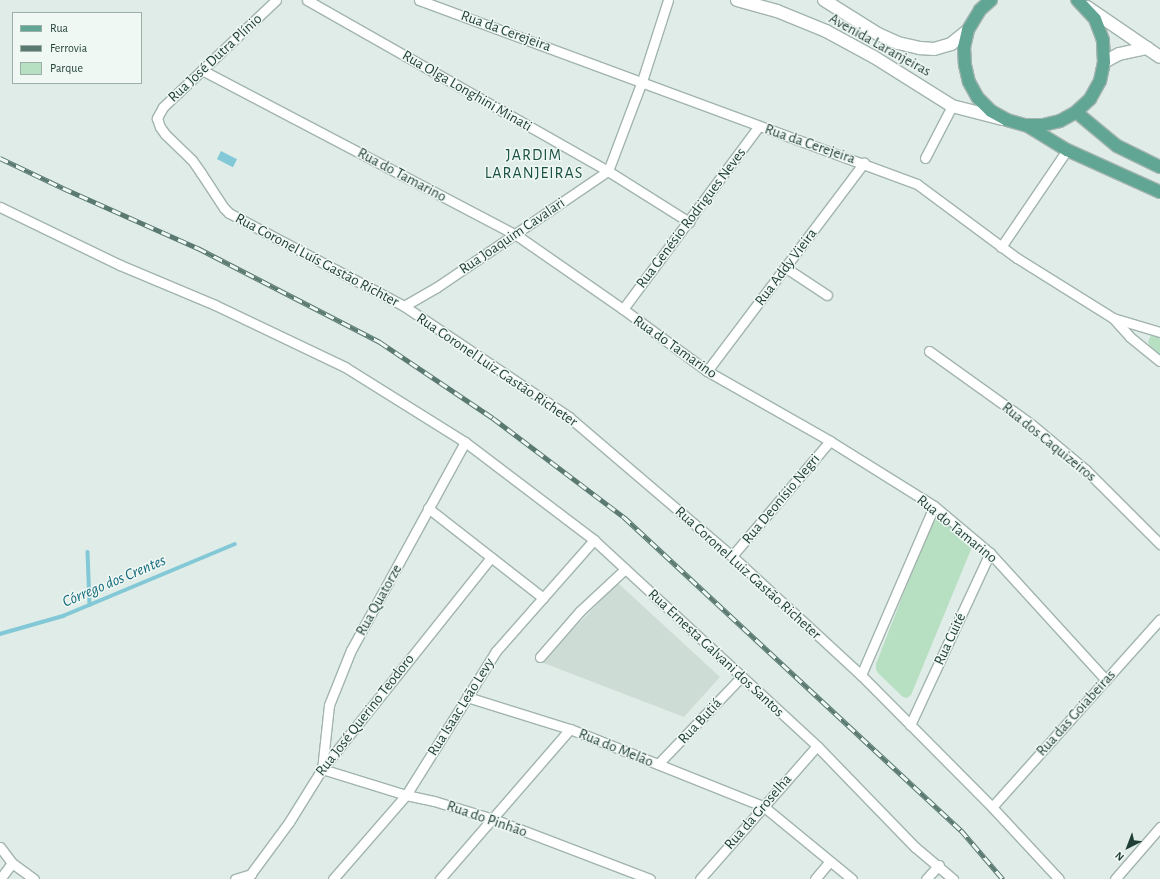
<!DOCTYPE html>
<html>
<head>
<meta charset="utf-8">
<style>
	body { margin:0 }
	#map { position:relative; width:1160px; height:879px; overflow:hidden; background:#e0ece7; font-family:"Alegreya Sans",sans-serif }
	div>[style] { position:absolute }
	.built>* { inset:0; background:#cedcd6 }
	.green>* { inset:0; background:#b7dfc2 }
	.water>* { inset:0; background:#83c8d6; transform-origin:0 0 }
	.stream>* { height:3.5px; margin:-1.75px; padding:0 1.75px; transform-origin:1.75px; border-radius:1.75px; background:#83c8d6 }
	.roads { filter:drop-shadow(1px 0 #a2b4ae) drop-shadow(-1px 0 #a2b4ae) drop-shadow(0 1px #a2b4ae) drop-shadow(0 -1px #a2b4ae) }
	.minor>* { height:9px; margin:-4.5px; padding:0 4.5px; transform-origin:4.5px; border-radius:4.5px; background:#fff }
	.tertiary>* { height:12px; margin:-6px; padding:0 6px; transform-origin:6px; border-radius:6px; background:#fff }
	.secondary>* { height:12px; margin:-6px; padding:0 6px; transform-origin:6px; border-radius:6px; background:#fff }
	.primary>* { height:12px; margin:-6px; padding:0 6px; transform-origin:6px; border-radius:6px; background:#61a594 }
	.rail>* { height:4.5px; margin-top:-2.25px; transform-origin:0; background:repeating-linear-gradient(90deg,#f0f8f4 0 9px,#597971 0 18px); box-sizing:border-box; border-block:1px solid #597971 }
	span { translate:-50% -50%; white-space:nowrap; text-align:center; line-height:1.15; -webkit-text-stroke:3px #f0f8f4; paint-order:stroke }
	.street-label { font-size:15px; color:#1f3e36 }
	.neighbourhood-label { font-size:16px; color:#1a5144; letter-spacing:1px }
	.water-label { font-size:16px; color:#156b7e; font-style:italic }
	.legend { position:absolute; left:12px; top:12px; width:130px; height:72px; box-sizing:border-box; background:#f0f8f4; border:1px solid #9caea8; margin:0; padding:5px 7px; list-style:none; font-size:12px; color:#1f3e36 }
	.legend li { display:flex; align-items:center; gap:8px; height:20px }
	.legend b { width:20px; border:1px solid #9caea8 }
	.north { position:absolute; left:1108px; top:827px; width:40px; height:40px; -webkit-text-stroke:3px #f0f8f4; paint-order:stroke; rotate:222deg; font-size:11px; font-weight:700; line-height:16px; text-align:center; color:#1f3e36 }
	.north::after { content:''; display:block; margin:auto; width:14px; height:18px; background:#1f3e36; clip-path:polygon(50% 0,100% 100%,50% 72%,0 100%) }
</style>
</head>
<body>
<div id="map">
	<div class="built">
		<div style="clip-path:polygon(618px 583px,720px 677px,684px 717px,541px 662px)"></div>
	</div>
	<div class="green">
		<div style="clip-path:polygon(1153px 335px,1160px 336px,1160px 354px,1150px 346px,1148px 342px,1150px 337px)"></div>
		<div style="clip-path:polygon(938px 519px,944px 520px,972px 547px,911px 695px,907px 698px,903px 697px,878px 673px,876px 669px,876px 664px,931px 523px)"></div>
	</div>
	<div class="water">
		<div style="left:221px;top:151px;width:18px;height:9px;rotate:27deg"></div>
	</div>
	<div class="stream">
		<div style="left:88px;top:552px;width:53px;rotate:87.8deg"></div>
		<div style="left:0;top:634px;width:66px;rotate:-15.9deg"></div>
		<div style="left:63px;top:616px;width:186px;rotate:-22.7deg"></div>
	</div>
	<div class="roads">
		<div class="minor">
			<div style="left:276px;top:0;width:156px;rotate:136.6deg"></div>
			<div style="left:163px;top:107px;width:13px;rotate:119deg"></div>
			<div style="left:157px;top:118px;width:9px;rotate:72deg"></div>
			<div style="left:160px;top:127px;width:9px;rotate:54deg"></div>
			<div style="left:165px;top:134px;width:37px;rotate:44deg"></div>
			<div style="left:192px;top:160px;width:16px;rotate:55deg"></div>
			<div style="left:201px;top:173px;width:42px;rotate:56.7deg"></div>
			<div style="left:224px;top:208px;width:7px;rotate:45deg"></div>
			<div style="left:229px;top:213px;width:198px;rotate:28deg"></div>
			<div style="left:404px;top:306px;width:199px;rotate:33.9deg"></div>
			<div style="left:569px;top:417px;width:214px;rotate:40.5deg"></div>
			<div style="left:732px;top:556px;width:176px;rotate:42.7deg"></div>
			<div style="left:861px;top:675px;width:186px;rotate:45.2deg"></div>
			<div style="left:992px;top:807px;width:98px;rotate:47.1deg"></div>
			<div style="left:307px;top:0;width:346px;rotate:29.6deg"></div>
			<div style="left:608px;top:171px;width:96px;rotate:32.2deg"></div>
			<div style="left:419px;top:0;width:531px;rotate:20.28deg"></div>
			<div style="left:917px;top:184px;width:124px;rotate:36.5deg"></div>
			<div style="left:1017px;top:258px;width:113px;rotate:32deg"></div>
			<div style="left:1113px;top:318px;width:25px;rotate:48deg"></div>
			<div style="left:1130px;top:337px;width:38px;rotate:39deg"></div>
			<div style="left:202px;top:70px;width:353px;rotate:27.7deg"></div>
			<div style="left:515px;top:234px;width:131px;rotate:34.8deg"></div>
			<div style="left:623px;top:309px;width:104px;rotate:36.4deg"></div>
			<div style="left:707px;top:371px;width:142px;rotate:29.6deg"></div>
			<div style="left:830px;top:441px;width:123px;rotate:32deg"></div>
			<div style="left:934px;top:506px;width:73px;rotate:40deg"></div>
			<div style="left:990px;top:553px;width:172px;rotate:47.6deg"></div>
			<div style="left:925px;top:158px;width:59px;rotate:-62.6deg"></div>
			<div style="left:0;top:207px;width:133px;rotate:25.8deg"></div>
			<div style="left:120px;top:265px;width:103px;rotate:22.8deg"></div>
			<div style="left:215px;top:305px;width:144px;rotate:25.5deg"></div>
			<div style="left:345px;top:367px;width:142px;rotate:32deg"></div>
			<div style="left:465px;top:442px;width:162px;rotate:37.2deg"></div>
			<div style="left:594px;top:540px;width:304px;rotate:42.7deg"></div>
			<div style="left:817px;top:746px;width:141px;rotate:45.9deg"></div>
			<div style="left:915px;top:847px;width:50px;rotate:40.1deg"></div>
			<div style="left:1001px;top:247px;width:117px;rotate:-55.8deg"></div>
			<div style="left:786px;top:268px;width:49px;rotate:33.4deg"></div>
			<div style="left:404px;top:306px;width:38px;rotate:-30deg"></div>
			<div style="left:437px;top:287px;width:207px;rotate:-34.2deg"></div>
			<div style="left:608px;top:171px;width:96px;rotate:-69.3deg"></div>
			<div style="left:642px;top:81px;width:85px;rotate:-72.2deg"></div>
			<div style="left:623px;top:309px;width:228px;rotate:-53.4deg"></div>
			<div style="left:1113px;top:318px;width:49px;rotate:16.6deg"></div>
			<div style="left:929px;top:351px;width:125px;rotate:35.6deg"></div>
			<div style="left:1031px;top:424px;width:72px;rotate:39.9deg"></div>
			<div style="left:1086px;top:470px;width:105px;rotate:45deg"></div>
			<div style="left:707px;top:371px;width:261px;rotate:-53deg"></div>
			<div style="left:465px;top:442px;width:237px;rotate:118.7deg"></div>
			<div style="left:351px;top:650px;width:59px;rotate:111.8deg"></div>
			<div style="left:329px;top:705px;width:64px;rotate:96.2deg"></div>
			<div style="left:322px;top:769px;width:88px;rotate:17.2deg"></div>
			<div style="left:406px;top:795px;width:29px;rotate:12deg"></div>
			<div style="left:434px;top:801px;width:62px;rotate:17deg"></div>
			<div style="left:493px;top:819px;width:168px;rotate:20.9deg"></div>
			<div style="left:428px;top:508px;width:146px;rotate:38deg"></div>
			<div style="left:732px;top:556px;width:151px;rotate:-49.6deg"></div>
			<div style="left:540px;top:657px;width:61px;rotate:-49deg"></div>
			<div style="left:580px;top:611px;width:62px;rotate:-43deg"></div>
			<div style="left:861px;top:675px;width:184px;rotate:-66.6deg"></div>
			<div style="left:467px;top:697px;width:108px;rotate:17.3deg"></div>
			<div style="left:570px;top:729px;width:208px;rotate:21.8deg"></div>
			<div style="left:763px;top:806px;width:115px;rotate:39.4deg"></div>
			<div style="left:910px;top:725px;width:190px;rotate:-65.1deg"></div>
			<div style="left:658px;top:764px;width:120px;rotate:-46.3deg"></div>
			<div style="left:992px;top:807px;width:252px;rotate:-48.2deg"></div>
			<div style="left:0;top:847px;width:20px;rotate:53deg"></div>
			<div style="left:12px;top:863px;width:27px;rotate:36deg"></div>
			<div style="left:0;top:879px;width:20px;rotate:-53deg"></div>
			<div style="left:235px;top:879px;width:17px;rotate:-17deg"></div>
			<div style="left:247px;top:879px;width:71px;rotate:-53.6deg"></div>
			<div style="left:289px;top:822px;width:62px;rotate:-58.1deg"></div>
			<div style="left:322px;top:769px;width:271px;rotate:-51.4deg"></div>
			<div style="left:333px;top:879px;width:111px;rotate:-49deg"></div>
			<div style="left:406px;top:795px;width:170px;rotate:-58deg"></div>
			<div style="left:496px;top:651px;width:148px;rotate:-48.6deg"></div>
			<div style="left:440px;top:879px;width:198px;rotate:-49.1deg"></div>
			<div style="left:700px;top:879px;width:177px;rotate:-48.7deg"></div>
			<div style="left:815px;top:879px;width:23px;rotate:-50deg"></div>
			<div style="left:926px;top:879px;width:19px;rotate:-47deg"></div>
			<div style="left:1115px;top:879px;width:69px;rotate:-49.1deg"></div>
		</div>
		<div class="tertiary">
			<div style="left:737px;top:0;width:41px;rotate:15.4deg"></div>
			<div style="left:777px;top:11px;width:53px;rotate:22.2deg"></div>
			<div style="left:826px;top:31px;width:55px;rotate:28.4deg"></div>
			<div style="left:874px;top:57px;width:92px;rotate:32.1deg"></div>
			<div style="left:952px;top:106px;width:53px;rotate:14.3deg"></div>
			<div style="left:824px;top:0;width:64px;rotate:32.2deg"></div>
			<div style="left:878px;top:34px;width:22px;rotate:24deg"></div>
			<div style="left:898px;top:43px;width:23px;rotate:13deg"></div>
			<div style="left:920px;top:48px;width:14px;rotate:4deg"></div>
			<div style="left:934px;top:49px;width:18px;rotate:-16deg"></div>
			<div style="left:951px;top:44px;width:22px;rotate:-39deg"></div>
		</div>
		<div class="secondary">
			<div style="left:1087px;top:7px;width:88px;rotate:34.4deg"></div>
			<div style="left:1104px;top:62px;width:17px;rotate:-28deg"></div>
			<div style="left:1119px;top:54px;width:29px;rotate:-12deg"></div>
		</div>
		<div class="primary">
			<div style="left:991px;top:0;width:15px;rotate:138deg"></div>
			<div style="left:980px;top:10px;width:23px;rotate:121deg"></div>
			<div style="left:968px;top:30px;width:17px;rotate:103deg"></div>
			<div style="left:964px;top:47px;width:18px;rotate:87deg"></div>
			<div style="left:965px;top:65px;width:17px;rotate:77deg"></div>
			<div style="left:969px;top:82px;width:18px;rotate:61deg"></div>
			<div style="left:978px;top:98px;width:18px;rotate:45deg"></div>
			<div style="left:991px;top:111px;width:18px;rotate:29deg"></div>
			<div style="left:1007px;top:120px;width:19px;rotate:16deg"></div>
			<div style="left:1025px;top:125px;width:18px"></div>
			<div style="left:1043px;top:125px;width:17px;rotate:-13deg"></div>
			<div style="left:1060px;top:121px;width:18px;rotate:-29deg"></div>
			<div style="left:1076px;top:112px;width:19px;rotate:-43deg"></div>
			<div style="left:1090px;top:99px;width:21px;rotate:-61deg"></div>
			<div style="left:1100px;top:81px;width:19px;rotate:-78deg"></div>
			<div style="left:1104px;top:62px;width:22px;rotate:-93deg"></div>
			<div style="left:1103px;top:40px;width:22px;rotate:-111deg"></div>
			<div style="left:1095px;top:19px;width:26px;rotate:-133deg"></div>
			<div style="left:1076px;top:112px;width:53px;rotate:39.7deg"></div>
			<div style="left:1117px;top:146px;width:48px;rotate:26deg"></div>
			<div style="left:1026px;top:125px;width:48px;rotate:31.4deg"></div>
			<div style="left:1067px;top:150px;width:102px;rotate:24.3deg"></div>
		</div>
	</div>
	<div class="rail">
		<div style="left:0;top:158px;width:70px;rotate:25.5deg"></div>
		<div style="left:63px;top:188px;width:148px;rotate:24deg"></div>
		<div style="left:198px;top:248px;width:205px;rotate:27.3deg"></div>
		<div style="left:380px;top:342px;width:136px;rotate:33.9deg"></div>
		<div style="left:493px;top:418px;width:164px;rotate:37.1deg"></div>
		<div style="left:624px;top:517px;width:460px;rotate:42.9deg"></div>
		<div style="left:961px;top:830px;width:65px;rotate:49.4deg"></div>
	</div>
	<div class="street-label">
		<span style="left:506px;top:31px;rotate:20deg">Rua da Cerejeira</span>
		<span style="left:880px;top:45px;rotate:29deg">Avenida Laranjeiras</span>
		<span style="left:215px;top:58px;rotate:-43deg">Rua José Dutra Plínio</span>
		<span style="left:467px;top:91px;rotate:30deg">Rua Olga Longhini Minati</span>
		<span style="left:810px;top:144px;rotate:19deg">Rua da Cerejeira</span>
		<span style="left:402px;top:175px;rotate:28deg">Rua do Tamarino</span>
		<span style="left:691px;top:218px;rotate:-53deg">Rua Genésio Rodrigues Neves</span>
		<span style="left:512px;top:236px;rotate:-34deg">Rua Joaquim Cavalari</span>
		<span style="left:317px;top:260px;rotate:28deg">Rua Coronel Luís Gastão Richter</span>
		<span style="left:786px;top:267px;rotate:-53deg">Rua Addy Vieira</span>
		<span style="left:675px;top:347px;rotate:35deg">Rua do Tamarino</span>
		<span style="left:497px;top:370px;rotate:34deg">Rua Coronel Luiz Gastão Richeter</span>
		<span style="left:1049px;top:442px;rotate:39deg">Rua dos Caquizeiros</span>
		<span style="left:781px;top:499px;rotate:-50deg">Rua Deonísio Negri</span>
		<span style="left:957px;top:529px;rotate:39deg">Rua do Tamarino</span>
		<span style="left:748px;top:573px;rotate:42deg">Rua Coronel Luiz Gastão Richeter</span>
		<span style="left:379px;top:600px;rotate:-61deg">Rua Quatorze</span>
		<span style="left:950px;top:639px;rotate:-65deg">Rua Cuité</span>
		<span style="left:716px;top:653px;rotate:43deg">Rua Ernesta Galvani dos Santos</span>
		<span style="left:461px;top:707px;rotate:-58deg">Rua Isaac Leão Levy</span>
		<span style="left:1076px;top:713px;rotate:-48deg">Rua das Goiabeiras</span>
		<span style="left:365px;top:715px;rotate:-52deg">Rua José Querino Teodoro</span>
		<span style="left:700px;top:721px;rotate:-47deg">Rua Butiá</span>
		<span style="left:616px;top:748px;rotate:22deg">Rua do Melão</span>
		<span style="left:758px;top:812px;rotate:-49deg">Rua da Groselha</span>
		<span style="left:487px;top:819px;rotate:19deg">Rua do Pinhão</span>
	</div>
	<div class="neighbourhood-label">
		<span style="left:534px;top:164px">JARDIM<br>LARANJEIRAS</span>
	</div>
	<div class="water-label">
		<span style="left:114px;top:581px;rotate:-23deg">Córrego dos Crentes</span>
	</div>
	<ul class="legend">
	<li><b style="height:5px;background:#61a594"></b>Rua</li>
	<li><b style="height:5px;background:#597971"></b>Ferrovia</li>
	<li><b style="height:11px;background:#b7dfc2"></b>Parque</li>
	</ul>
	<div class="north">N</div>
</div>
</body>
</html>
